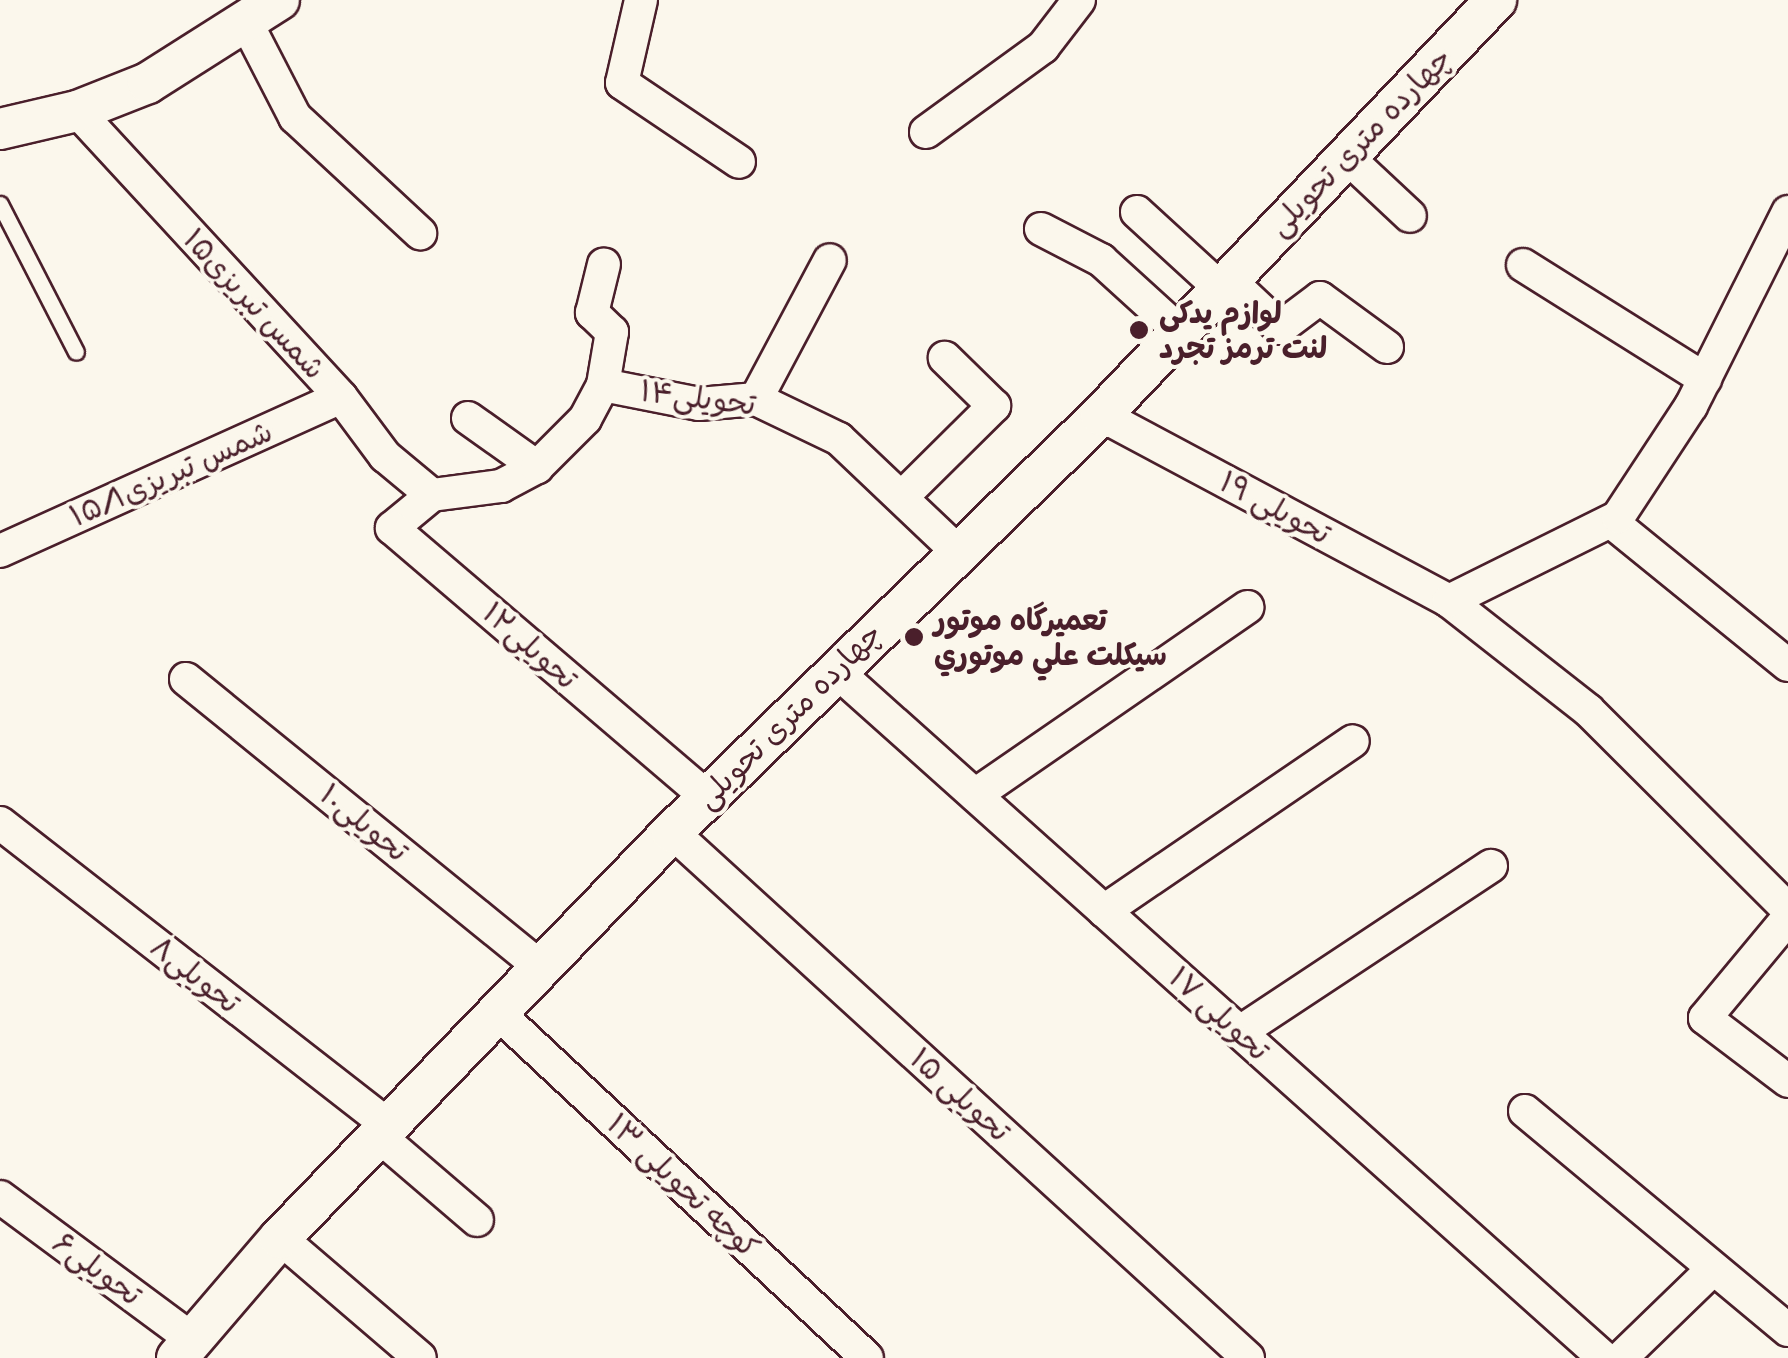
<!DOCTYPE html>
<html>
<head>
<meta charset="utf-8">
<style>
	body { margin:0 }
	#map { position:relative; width:1788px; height:1358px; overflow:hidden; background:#fbf7ec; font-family:Sriracha,"Playpen Sans Arabic",sans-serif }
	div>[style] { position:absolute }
	.roads { filter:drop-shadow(2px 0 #4a1f2b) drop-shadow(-2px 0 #4a1f2b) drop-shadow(0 2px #4a1f2b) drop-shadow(0 -2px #4a1f2b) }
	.service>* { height:15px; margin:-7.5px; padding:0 7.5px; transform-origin:7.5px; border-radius:7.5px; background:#fbf7ec }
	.minor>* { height:32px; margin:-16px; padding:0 16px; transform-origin:16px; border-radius:16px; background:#fbf7ec }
	.tertiary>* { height:40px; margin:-20px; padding:0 20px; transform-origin:20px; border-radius:20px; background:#fbf7ec }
	.dots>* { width:28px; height:28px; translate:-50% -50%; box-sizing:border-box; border:5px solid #fbf7ec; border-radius:50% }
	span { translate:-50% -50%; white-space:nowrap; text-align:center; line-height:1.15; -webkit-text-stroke:8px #fbf7ec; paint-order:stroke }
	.street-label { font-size:30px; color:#4a1f2b }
	.poi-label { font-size:30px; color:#4a1f2b; font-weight:700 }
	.left { translate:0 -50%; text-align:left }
</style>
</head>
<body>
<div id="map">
	<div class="roads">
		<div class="service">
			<div style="left:0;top:204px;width:166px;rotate:62.8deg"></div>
		</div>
		<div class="minor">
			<div style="left:641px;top:0;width:85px;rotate:102.9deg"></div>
			<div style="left:622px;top:83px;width:141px;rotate:34deg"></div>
			<div style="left:247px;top:24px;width:105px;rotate:62.7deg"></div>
			<div style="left:295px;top:117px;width:171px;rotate:42.9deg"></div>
			<div style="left:77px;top:111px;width:389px;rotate:47.3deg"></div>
			<div style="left:341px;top:397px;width:74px;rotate:53.3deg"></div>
			<div style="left:385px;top:456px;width:61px;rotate:39.7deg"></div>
			<div style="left:926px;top:132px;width:145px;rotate:-36deg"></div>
			<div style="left:1043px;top:47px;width:59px;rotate:-52.5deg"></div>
			<div style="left:1347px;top:157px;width:86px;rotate:43.1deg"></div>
			<div style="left:1137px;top:212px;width:114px;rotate:42.5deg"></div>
			<div style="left:1041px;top:229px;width:68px;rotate:27.3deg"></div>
			<div style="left:1101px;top:260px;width:107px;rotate:42.3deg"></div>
			<div style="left:1523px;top:265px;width:215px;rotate:32.1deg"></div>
			<div style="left:1229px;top:280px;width:70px;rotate:43.3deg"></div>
			<div style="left:1280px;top:328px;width:50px;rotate:-36.9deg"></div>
			<div style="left:1320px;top:298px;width:83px;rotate:36.2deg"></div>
			<div style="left:603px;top:385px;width:54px;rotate:-80.4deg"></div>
			<div style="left:612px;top:332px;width:28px;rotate:-136deg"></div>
			<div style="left:592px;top:313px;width:50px;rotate:-76.2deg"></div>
			<div style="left:756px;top:399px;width:157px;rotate:-62deg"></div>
			<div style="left:1101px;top:415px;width:395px;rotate:28.1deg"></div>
			<div style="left:1449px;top:601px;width:177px;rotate:38.1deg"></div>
			<div style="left:1588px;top:710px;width:282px;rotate:44.9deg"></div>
			<div style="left:468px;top:418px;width:85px;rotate:35.4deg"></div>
			<div style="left:432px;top:495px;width:70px;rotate:-7.4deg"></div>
			<div style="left:501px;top:486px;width:41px;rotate:-27.8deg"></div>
			<div style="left:537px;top:467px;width:68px;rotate:-45deg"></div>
			<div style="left:585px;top:419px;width:38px;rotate:-62deg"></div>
			<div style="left:603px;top:385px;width:98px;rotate:11.2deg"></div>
			<div style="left:699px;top:404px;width:57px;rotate:-5deg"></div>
			<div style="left:756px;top:399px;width:92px;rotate:25.7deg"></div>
			<div style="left:839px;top:439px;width:164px;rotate:43.5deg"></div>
			<div style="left:432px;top:495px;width:52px;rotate:140.5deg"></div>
			<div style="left:392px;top:528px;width:414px;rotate:40.5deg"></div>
			<div style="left:904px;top:495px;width:127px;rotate:-44.7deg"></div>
			<div style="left:994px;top:406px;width:69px;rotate:-135.6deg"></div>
			<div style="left:1613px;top:523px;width:225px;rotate:39.1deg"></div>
			<div style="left:0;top:551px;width:374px;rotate:-24.3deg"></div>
			<div style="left:1449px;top:601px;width:189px;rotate:-26.4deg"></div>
			<div style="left:1618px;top:517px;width:133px;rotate:-56.7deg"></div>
			<div style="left:1691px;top:406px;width:217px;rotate:-63.4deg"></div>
			<div style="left:835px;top:670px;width:1032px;rotate:41.82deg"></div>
			<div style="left:186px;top:679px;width:458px;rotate:39.1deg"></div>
			<div style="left:975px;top:795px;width:331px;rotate:-34.6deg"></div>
			<div style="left:0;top:823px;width:493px;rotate:37.9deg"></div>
			<div style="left:672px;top:832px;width:780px;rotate:42.4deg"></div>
			<div style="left:1104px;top:911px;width:301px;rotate:-34.3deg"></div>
			<div style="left:1788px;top:918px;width:130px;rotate:129.7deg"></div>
			<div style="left:1705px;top:1018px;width:104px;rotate:37.2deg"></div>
			<div style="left:498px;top:1013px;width:505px;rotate:43.07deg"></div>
			<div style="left:1240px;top:1032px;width:301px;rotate:-33.5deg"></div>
			<div style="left:1525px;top:1111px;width:342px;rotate:39.8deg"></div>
			<div style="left:379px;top:1136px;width:129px;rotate:40.6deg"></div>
			<div style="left:0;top:1197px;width:240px;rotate:36.5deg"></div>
			<div style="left:280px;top:1238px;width:184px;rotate:40.6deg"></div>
			<div style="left:1621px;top:1358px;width:128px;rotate:-44.1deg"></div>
		</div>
		<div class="tertiary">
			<div style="left:0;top:129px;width:79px;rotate:-13.2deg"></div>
			<div style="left:77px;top:111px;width:76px;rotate:-21.5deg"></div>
			<div style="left:148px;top:83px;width:155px;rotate:-32.4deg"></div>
			<div style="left:177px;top:1358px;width:158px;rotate:-49.4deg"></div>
			<div style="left:280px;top:1238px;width:564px;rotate:-46.01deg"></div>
			<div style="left:672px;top:832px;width:598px;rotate:-44.19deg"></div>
			<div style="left:1101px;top:415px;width:573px;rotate:-46.41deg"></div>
		</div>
	</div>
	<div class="dots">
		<div style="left:1139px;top:330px;background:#4a1f2b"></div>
		<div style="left:914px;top:637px;background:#4a1f2b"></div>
	</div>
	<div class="street-label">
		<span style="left:1360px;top:142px;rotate:-46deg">چهارده متری تحویلی</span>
		<span style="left:254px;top:304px;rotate:47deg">شمس تبریزی۱۵</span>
		<span style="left:698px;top:398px;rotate:7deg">تحویلی۱۴</span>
		<span style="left:171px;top:474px;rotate:-24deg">شمس تبریزی۱۵/۱</span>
		<span style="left:1275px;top:508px;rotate:28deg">تحویلی ۱۹</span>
		<span style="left:530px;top:646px;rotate:41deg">تحویلی۱۲</span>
		<span style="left:789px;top:716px;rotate:-45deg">چهارده متری تحویلی</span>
		<span style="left:364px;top:823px;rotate:39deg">تحویلی۱۰</span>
		<span style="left:195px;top:975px;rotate:38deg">تحویلی۸</span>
		<span style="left:1219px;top:1014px;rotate:42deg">تحویلی ۱۷</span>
		<span style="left:960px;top:1095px;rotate:42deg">تحویلی ۱۵</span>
		<span style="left:683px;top:1186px;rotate:43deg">کوچه تحویلی ۱۳</span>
		<span style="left:97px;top:1269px;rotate:36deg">تحویلی۶</span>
	</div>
	<div class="poi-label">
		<span class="left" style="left:1159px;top:330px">لوازم یدکی<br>لنت ترمز تجرد</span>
		<span class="left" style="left:934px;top:637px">تعميرگاه موتور<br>سيكلت علي موتوري</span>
	</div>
</div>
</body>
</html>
